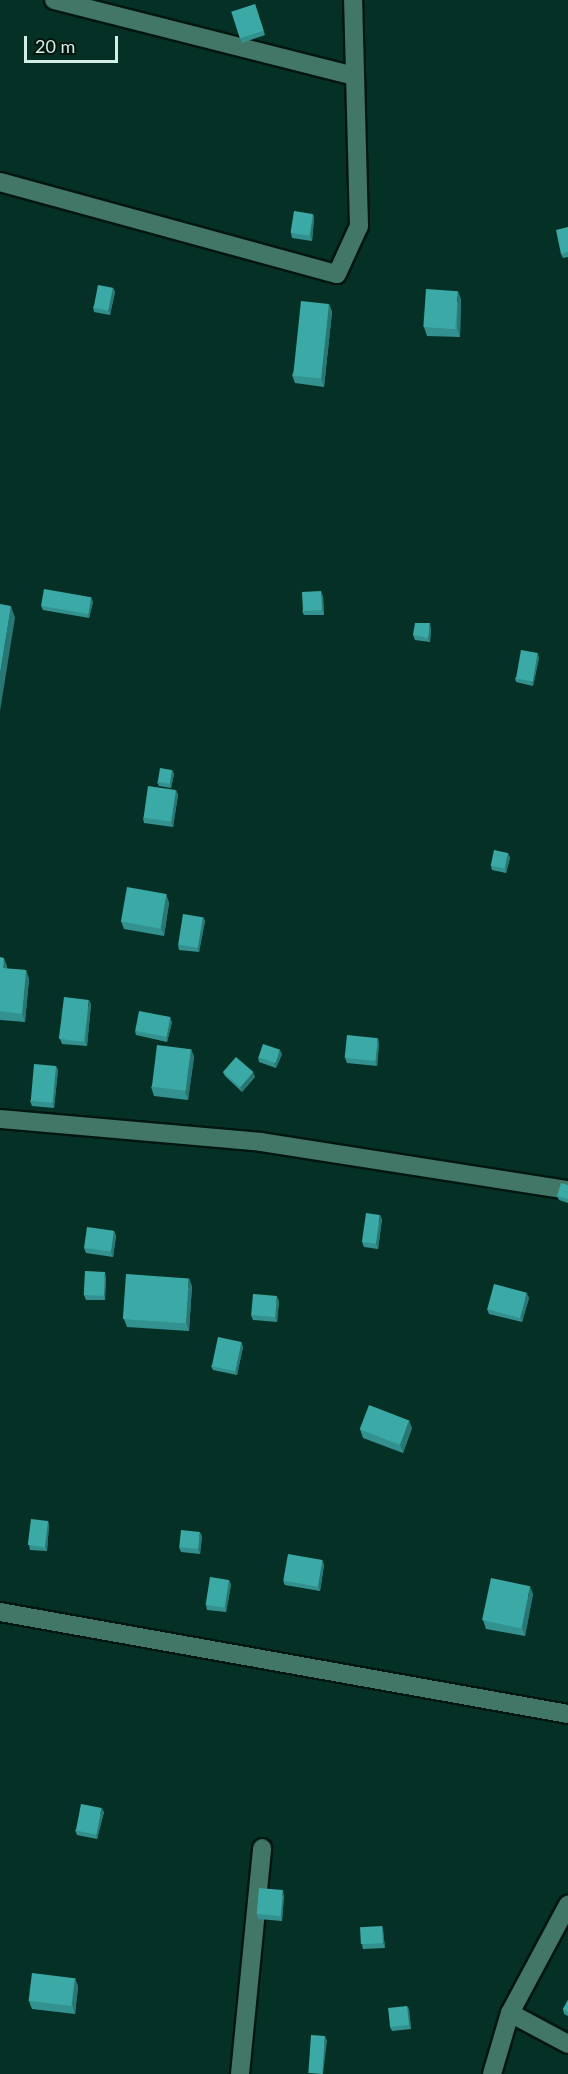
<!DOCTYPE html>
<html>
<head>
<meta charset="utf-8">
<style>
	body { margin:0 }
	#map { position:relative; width:568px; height:2074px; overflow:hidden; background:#053025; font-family:Lato,sans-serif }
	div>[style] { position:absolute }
	.roads { filter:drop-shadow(2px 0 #00160f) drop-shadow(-2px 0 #00160f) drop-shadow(0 2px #00160f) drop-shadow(0 -2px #00160f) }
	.minor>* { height:18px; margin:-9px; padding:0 9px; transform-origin:9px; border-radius:9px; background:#427666 }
	.wall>* { inset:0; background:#33928f }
	.shaded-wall>* { inset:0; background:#297774 }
	.building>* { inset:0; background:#3baaa6; transform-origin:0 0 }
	span { translate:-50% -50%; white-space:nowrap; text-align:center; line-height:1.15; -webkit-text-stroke:6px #02150f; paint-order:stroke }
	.scale { position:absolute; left:24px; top:36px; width:94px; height:27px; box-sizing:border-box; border:3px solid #d3eee5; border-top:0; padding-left:8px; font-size:18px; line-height:21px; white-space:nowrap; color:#d3eee5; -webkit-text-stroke:4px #02150f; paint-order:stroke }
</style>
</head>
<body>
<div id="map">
	<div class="roads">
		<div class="minor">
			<div style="left:54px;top:0;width:310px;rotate:14.2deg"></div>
			<div style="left:0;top:182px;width:349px;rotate:15.3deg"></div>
			<div style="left:337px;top:274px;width:53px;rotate:-65.4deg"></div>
			<div style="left:359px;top:226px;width:226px;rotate:-91.5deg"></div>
			<div style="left:0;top:1119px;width:262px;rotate:5deg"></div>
			<div style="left:261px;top:1142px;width:311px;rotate:8.9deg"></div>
			<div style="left:0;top:1612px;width:577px;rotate:10.18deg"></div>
			<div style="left:510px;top:2013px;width:66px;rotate:28.1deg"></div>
			<div style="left:240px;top:2074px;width:227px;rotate:-84.4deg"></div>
			<div style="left:492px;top:2074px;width:64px;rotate:-73.6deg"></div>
			<div style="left:510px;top:2013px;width:123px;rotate:-61.8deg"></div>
		</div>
	</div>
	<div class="wall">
		<div style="clip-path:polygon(255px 4px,265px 35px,242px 43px,240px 38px)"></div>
		<div style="clip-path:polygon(313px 214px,314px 219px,312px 241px,292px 238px,291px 233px)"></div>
		<div style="clip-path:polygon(568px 227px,568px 257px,563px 258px,561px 254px)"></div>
		<div style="clip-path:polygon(113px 288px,115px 292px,110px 315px,94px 312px,93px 307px)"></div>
		<div style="clip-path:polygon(461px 299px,460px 337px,427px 336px,424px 327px)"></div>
		<div style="clip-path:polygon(329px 304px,332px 312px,324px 387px,295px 383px,292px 375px)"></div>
		<div style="clip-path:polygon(323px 596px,324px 615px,304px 615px,302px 611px)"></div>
		<div style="clip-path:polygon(93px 602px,89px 618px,43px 610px,41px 606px)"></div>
		<div style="clip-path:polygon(431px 628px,430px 642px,415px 640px,413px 635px)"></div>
		<div style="clip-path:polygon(539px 658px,533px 686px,516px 682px,515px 678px)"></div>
		<div style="clip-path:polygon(172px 770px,174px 774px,171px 788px,159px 786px,157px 782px)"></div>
		<div style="clip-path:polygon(176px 790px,178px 795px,173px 827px,144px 823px,143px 818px)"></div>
		<div style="clip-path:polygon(508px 853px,510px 858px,506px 873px,492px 870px,491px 866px)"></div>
		<div style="clip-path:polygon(166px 894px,169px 903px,164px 936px,124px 929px,121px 921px)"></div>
		<div style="clip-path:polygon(203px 917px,205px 921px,199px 952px,179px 950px,178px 945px)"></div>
		<div style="clip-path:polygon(0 957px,7px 966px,7px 969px,26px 970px,29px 979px,25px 1022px,0 1020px)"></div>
		<div style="clip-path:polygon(91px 1004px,87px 1046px,62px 1044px,60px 1039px)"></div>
		<div style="clip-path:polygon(172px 1022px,167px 1042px,136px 1035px,135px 1031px)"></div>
		<div style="clip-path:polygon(379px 1043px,377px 1066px,347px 1063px,345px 1058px)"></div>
		<div style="clip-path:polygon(191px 1049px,194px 1057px,188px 1100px,154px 1096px,151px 1087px)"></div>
		<div style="clip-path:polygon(282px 1054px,276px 1068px,259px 1062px,258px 1057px)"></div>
		<div style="clip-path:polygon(56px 1066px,58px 1070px,54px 1108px,32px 1106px,30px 1101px)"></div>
		<div style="clip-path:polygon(223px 1072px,255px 1077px,242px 1092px,225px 1076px)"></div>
		<div style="clip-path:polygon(568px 1185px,568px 1203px,559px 1200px,557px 1196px)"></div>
		<div style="clip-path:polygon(382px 1219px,378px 1249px,364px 1247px,362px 1242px)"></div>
		<div style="clip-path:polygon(114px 1231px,116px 1236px,113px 1257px,86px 1253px,84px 1248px)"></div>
		<div style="clip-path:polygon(106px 1277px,105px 1300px,86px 1300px,84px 1295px)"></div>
		<div style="clip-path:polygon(192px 1286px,189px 1331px,127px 1327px,124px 1319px)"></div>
		<div style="clip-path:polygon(529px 1298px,522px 1322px,489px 1314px,487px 1309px)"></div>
		<div style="clip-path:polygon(279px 1301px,277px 1322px,253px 1320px,251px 1315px)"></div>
		<div style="clip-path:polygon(241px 1342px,243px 1347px,237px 1375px,213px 1370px,211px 1366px)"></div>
		<div style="clip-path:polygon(412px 1428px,403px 1453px,363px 1438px,360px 1429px)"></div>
		<div style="clip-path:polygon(48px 1521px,49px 1525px,47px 1551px,30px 1550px,29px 1545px)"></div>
		<div style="clip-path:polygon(202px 1536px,200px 1554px,181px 1552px,179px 1547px)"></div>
		<div style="clip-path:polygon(322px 1560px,324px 1565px,320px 1591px,285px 1585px,283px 1581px)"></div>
		<div style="clip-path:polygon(229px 1580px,231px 1585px,226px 1612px,207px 1610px,206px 1605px)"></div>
		<div style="clip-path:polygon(533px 1594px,525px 1636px,486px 1629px,483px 1620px)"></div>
		<div style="clip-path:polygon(104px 1812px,97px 1839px,77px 1835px,75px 1830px)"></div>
		<div style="clip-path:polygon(284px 1895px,282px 1921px,258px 1919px,257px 1914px)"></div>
		<div style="clip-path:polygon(382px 1926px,383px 1930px,385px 1948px,363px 1949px,362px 1945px)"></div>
		<div style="clip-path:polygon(75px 1978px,78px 1987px,75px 2014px,32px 2009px,29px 2001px)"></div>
		<div style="clip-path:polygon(568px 2000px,568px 2016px,564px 2014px,563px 2009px)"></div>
		<div style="clip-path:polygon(407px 2006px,409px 2010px,411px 2029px,392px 2031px,390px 2027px)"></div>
	</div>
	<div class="shaded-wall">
		<div style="clip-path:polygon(313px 214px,314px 219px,312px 241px,310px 236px)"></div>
		<div style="clip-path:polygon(113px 288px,115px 292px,110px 315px,108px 311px)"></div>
		<div style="clip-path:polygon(458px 291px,461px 299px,460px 337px,457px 329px)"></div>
		<div style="clip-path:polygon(329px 304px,332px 312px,324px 387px,321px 378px)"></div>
		<div style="clip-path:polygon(321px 591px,323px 596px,324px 615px,322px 610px)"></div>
		<div style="clip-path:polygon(91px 597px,93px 602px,89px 618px,88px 614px)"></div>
		<div style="clip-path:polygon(11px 606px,15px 618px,0 711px,0 674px)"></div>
		<div style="clip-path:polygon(430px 623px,431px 628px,430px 642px,428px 638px)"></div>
		<div style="clip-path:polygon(538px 653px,539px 658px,533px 686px,531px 681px)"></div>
		<div style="clip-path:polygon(172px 770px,174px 774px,171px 788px,170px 784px)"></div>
		<div style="clip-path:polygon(176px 790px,178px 795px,173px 827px,171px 822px)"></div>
		<div style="clip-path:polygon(508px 853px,510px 858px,506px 873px,505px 869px)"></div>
		<div style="clip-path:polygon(166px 894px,169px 903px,164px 936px,161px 928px)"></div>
		<div style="clip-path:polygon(203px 917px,205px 921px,199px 952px,197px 948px)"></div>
		<div style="clip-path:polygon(4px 958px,7px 966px,6px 977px,3px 968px)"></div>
		<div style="clip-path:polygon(26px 970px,29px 979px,25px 1022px,22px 1014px)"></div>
		<div style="clip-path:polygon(89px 1000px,91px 1004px,87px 1046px,85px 1042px)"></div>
		<div style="clip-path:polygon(170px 1017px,172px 1022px,167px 1042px,166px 1038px)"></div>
		<div style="clip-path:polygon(378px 1038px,379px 1043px,377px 1066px,375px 1061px)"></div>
		<div style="clip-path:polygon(191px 1049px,194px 1057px,188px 1100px,185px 1092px)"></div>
		<div style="clip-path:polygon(280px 1050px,282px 1054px,276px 1068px,274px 1064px)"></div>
		<div style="clip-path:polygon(56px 1066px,58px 1070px,54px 1108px,52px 1103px)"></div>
		<div style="clip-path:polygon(253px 1072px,255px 1077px,242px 1092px,240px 1087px)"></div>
		<div style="clip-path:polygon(380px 1215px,382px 1219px,378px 1249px,376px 1244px)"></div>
		<div style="clip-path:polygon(114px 1231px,116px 1236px,113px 1257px,111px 1252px)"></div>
		<div style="clip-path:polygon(105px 1272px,106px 1277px,105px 1300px,104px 1295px)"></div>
		<div style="clip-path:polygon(189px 1278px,192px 1286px,189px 1331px,186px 1322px)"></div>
		<div style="clip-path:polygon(527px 1293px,529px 1298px,522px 1322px,520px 1317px)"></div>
		<div style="clip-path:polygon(277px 1296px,279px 1301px,277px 1322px,275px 1317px)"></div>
		<div style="clip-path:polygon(241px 1342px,243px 1347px,237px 1375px,235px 1371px)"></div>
		<div style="clip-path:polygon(409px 1420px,412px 1428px,403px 1453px,400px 1445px)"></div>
		<div style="clip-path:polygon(48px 1521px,49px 1525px,47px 1551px,45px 1547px)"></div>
		<div style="clip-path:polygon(200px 1532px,202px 1536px,200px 1554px,198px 1550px)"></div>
		<div style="clip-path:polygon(322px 1560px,324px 1565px,320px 1591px,318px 1587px)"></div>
		<div style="clip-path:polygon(229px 1580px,231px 1585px,226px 1612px,225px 1608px)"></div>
		<div style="clip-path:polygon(530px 1586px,533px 1594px,525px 1636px,522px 1628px)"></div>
		<div style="clip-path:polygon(102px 1808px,104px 1812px,97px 1839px,96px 1835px)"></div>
		<div style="clip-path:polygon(283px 1890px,284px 1895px,282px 1921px,281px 1917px)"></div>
		<div style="clip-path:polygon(382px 1926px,383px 1930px,385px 1948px,383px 1943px)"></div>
		<div style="clip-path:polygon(75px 1978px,78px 1987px,75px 2014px,72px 2005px)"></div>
		<div style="clip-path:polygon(407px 2006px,409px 2010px,411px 2029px,409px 2025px)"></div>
		<div style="clip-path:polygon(325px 2036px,327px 2041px,323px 2074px,321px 2074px)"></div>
	</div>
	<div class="building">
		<div style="left:255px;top:4px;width:28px;height:25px;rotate:72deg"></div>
		<div style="left:294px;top:211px;width:19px;height:22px;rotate:9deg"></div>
		<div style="clip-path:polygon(568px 227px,568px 252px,561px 254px,556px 230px)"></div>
		<div style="left:98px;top:285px;width:15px;height:23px;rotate:11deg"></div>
		<div style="left:426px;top:289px;width:32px;height:38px;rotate:4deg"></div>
		<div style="left:301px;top:301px;width:28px;height:75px;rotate:6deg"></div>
		<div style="left:44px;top:589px;width:48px;height:17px;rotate:10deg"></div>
		<div style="left:321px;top:591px;width:19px;height:19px;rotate:87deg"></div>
		<div style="clip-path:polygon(0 604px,11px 606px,0 674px)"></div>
		<div style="clip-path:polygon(415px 623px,430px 623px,428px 638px,413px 635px)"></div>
		<div style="left:521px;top:650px;width:17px;height:29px;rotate:10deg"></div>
		<div style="left:160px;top:768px;width:12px;height:14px;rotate:9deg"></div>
		<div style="left:148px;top:786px;width:28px;height:32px;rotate:8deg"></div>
		<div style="left:494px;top:850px;width:14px;height:16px;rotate:12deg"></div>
		<div style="left:127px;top:887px;width:40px;height:35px;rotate:10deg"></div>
		<div style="left:183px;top:914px;width:20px;height:31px;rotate:9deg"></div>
		<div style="clip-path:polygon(0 957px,4px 958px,3px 968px,26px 970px,22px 1014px,0 1011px)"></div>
		<div style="left:64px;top:997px;width:25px;height:42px;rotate:7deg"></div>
		<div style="left:139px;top:1011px;width:32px;height:20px;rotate:11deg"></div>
		<div style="left:347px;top:1035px;width:31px;height:23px;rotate:6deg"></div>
		<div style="left:263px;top:1044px;width:18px;height:14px;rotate:19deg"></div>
		<div style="left:157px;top:1045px;width:34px;height:42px;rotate:7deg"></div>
		<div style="left:236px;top:1057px;width:23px;height:20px;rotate:41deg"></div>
		<div style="left:34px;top:1064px;width:22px;height:37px;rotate:5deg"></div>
		<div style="clip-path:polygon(561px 1183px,568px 1185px,568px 1199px,557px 1196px)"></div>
		<div style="left:366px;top:1213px;width:14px;height:29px;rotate:8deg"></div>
		<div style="left:87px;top:1227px;width:27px;height:21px;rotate:8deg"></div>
		<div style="left:85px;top:1271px;width:20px;height:24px;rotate:3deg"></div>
		<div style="left:126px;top:1274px;width:63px;height:45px;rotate:4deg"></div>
		<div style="left:494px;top:1284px;width:34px;height:26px;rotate:15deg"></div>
		<div style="left:253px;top:1294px;width:24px;height:21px;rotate:5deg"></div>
		<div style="left:218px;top:1337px;width:24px;height:30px;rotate:12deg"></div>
		<div style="left:369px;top:1405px;width:43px;height:26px;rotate:21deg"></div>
		<div style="left:31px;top:1519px;width:17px;height:26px;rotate:7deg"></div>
		<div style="left:181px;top:1530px;width:19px;height:17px;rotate:6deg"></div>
		<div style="left:288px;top:1554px;width:35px;height:27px;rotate:10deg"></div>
		<div style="left:210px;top:1577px;width:19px;height:28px;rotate:9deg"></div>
		<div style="left:491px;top:1578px;width:40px;height:43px;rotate:12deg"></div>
		<div style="left:81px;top:1804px;width:21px;height:27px;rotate:11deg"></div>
		<div style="left:259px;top:1888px;width:24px;height:26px;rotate:5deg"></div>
		<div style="left:382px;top:1926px;width:17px;height:22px;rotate:87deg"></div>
		<div style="left:32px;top:1973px;width:43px;height:28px;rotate:7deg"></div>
		<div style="clip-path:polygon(568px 2000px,568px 2012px,563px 2009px)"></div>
		<div style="left:407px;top:2006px;width:19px;height:19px;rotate:84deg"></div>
		<div style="left:311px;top:2035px;width:14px;height:38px;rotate:4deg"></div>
	</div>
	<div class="scale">20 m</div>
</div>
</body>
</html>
